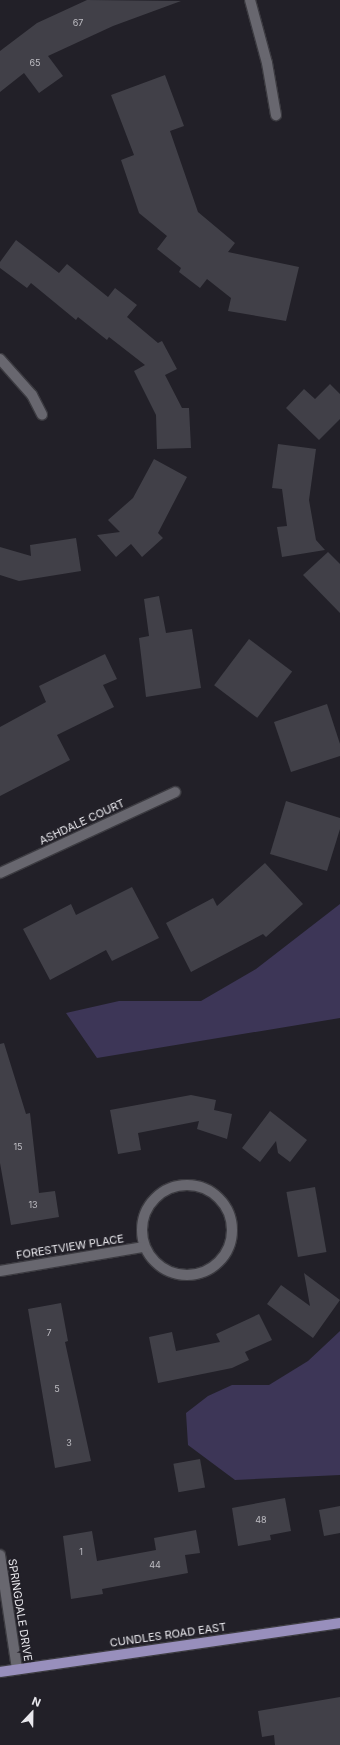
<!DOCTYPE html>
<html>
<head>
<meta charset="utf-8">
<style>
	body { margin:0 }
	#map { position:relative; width:340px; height:1745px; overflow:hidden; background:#222028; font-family:Inter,sans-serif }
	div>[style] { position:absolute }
	.green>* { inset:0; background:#3d3657 }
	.building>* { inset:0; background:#414048; transform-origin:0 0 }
	.roads { filter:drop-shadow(1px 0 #3c3b41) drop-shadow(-1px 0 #3c3b41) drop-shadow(0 1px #3c3b41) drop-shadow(0 -1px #3c3b41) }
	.minor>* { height:10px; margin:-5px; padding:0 5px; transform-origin:5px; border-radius:5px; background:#68676f }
	.minor>.ring { margin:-5px; padding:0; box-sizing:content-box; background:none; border:10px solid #68676f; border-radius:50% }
	.major>* { height:10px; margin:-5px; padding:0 5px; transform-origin:5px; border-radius:5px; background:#988fbc }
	span { translate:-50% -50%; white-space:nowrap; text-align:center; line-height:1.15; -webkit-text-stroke:4px #222028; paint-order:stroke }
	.number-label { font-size:9px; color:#bfbec4 }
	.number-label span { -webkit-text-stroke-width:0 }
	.street-label { font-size:11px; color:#e9e8ed }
	.north { position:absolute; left:12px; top:1693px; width:40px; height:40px; -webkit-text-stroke:3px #222028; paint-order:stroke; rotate:22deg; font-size:11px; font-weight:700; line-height:16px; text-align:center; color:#e9e8ed }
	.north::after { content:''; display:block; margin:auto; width:14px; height:18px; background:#e9e8ed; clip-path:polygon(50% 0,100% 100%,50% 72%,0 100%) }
</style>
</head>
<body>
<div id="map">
	<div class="green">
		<div style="clip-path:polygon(340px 904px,340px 1018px,97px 1058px,66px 1013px,119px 1001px,201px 1001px,256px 969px)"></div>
		<div style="clip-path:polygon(340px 1331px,340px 1475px,235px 1480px,188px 1445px,186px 1413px,208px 1396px,232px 1385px,269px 1385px,308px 1361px)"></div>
	</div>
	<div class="building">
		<div style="clip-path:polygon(87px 0,181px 1px,113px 26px,48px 56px,63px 76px,39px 93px,24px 73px,0 92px,0 51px,37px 23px)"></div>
		<div style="clip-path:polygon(165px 75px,184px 126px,170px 131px,198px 212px,235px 243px,228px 252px,299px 267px,286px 321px,228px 311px,231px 298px,207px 279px,200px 288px,179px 272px,181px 268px,157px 249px,167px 236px,139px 213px,121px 160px,134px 155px,111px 95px)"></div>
		<div style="clip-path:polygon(16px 240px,59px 273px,67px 264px,108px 297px,115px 288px,137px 305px,127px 317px,158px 343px,162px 341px,177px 369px,165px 375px,182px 408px,189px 408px,191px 448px,157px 449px,156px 415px,134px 371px,145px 365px,109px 337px,107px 340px,78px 317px,76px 320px,31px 283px,27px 288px,0 268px,0 262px)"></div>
		<div style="clip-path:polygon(330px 384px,340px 394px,340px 419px,319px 440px,286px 408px,304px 389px,315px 399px)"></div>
		<div style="clip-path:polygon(278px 444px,316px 449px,309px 500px,316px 540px,325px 550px,282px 557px,277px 527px,287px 526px,282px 489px,272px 488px)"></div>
		<div style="clip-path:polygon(154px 459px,187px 477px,158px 533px,163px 538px,142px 557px,131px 544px,116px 557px,97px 535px,120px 532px,108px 520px,133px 498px)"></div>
		<div style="clip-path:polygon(76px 538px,81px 571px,19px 581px,0 575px,0 547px,31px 556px,30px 545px)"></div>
		<div style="clip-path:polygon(328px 552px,340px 564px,340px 613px,303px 575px)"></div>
		<div style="clip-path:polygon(159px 596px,166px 633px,192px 629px,201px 688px,146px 697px,139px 638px,149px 636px,144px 599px)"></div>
		<div style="left:249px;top:639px;width:54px;height:58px;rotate:37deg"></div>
		<div style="clip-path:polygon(105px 654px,117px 679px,103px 685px,114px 707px,57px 735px,70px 760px,0 796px,0 727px,46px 702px,39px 686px)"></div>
		<div style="clip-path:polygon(327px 704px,340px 744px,340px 756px,291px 772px,274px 722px)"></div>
		<div style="clip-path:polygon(286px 801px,340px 818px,340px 829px,327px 871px,270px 854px)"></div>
		<div style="clip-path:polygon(265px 863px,303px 904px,266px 937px,263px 934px,191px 972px,166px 923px,213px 898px,217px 906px)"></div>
		<div style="clip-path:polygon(132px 887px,159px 938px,112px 961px,106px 950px,50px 980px,23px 929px,71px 904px,76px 915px)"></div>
		<div style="clip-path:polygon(4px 1043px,26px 1114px,30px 1113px,39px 1193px,55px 1191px,59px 1217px,11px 1225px,0 1163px,0 1044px)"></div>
		<div style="clip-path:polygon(191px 1095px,216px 1100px,214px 1110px,232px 1114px,227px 1139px,197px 1129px,199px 1121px,138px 1133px,141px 1150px,118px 1154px,110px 1110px)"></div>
		<div style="clip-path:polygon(270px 1111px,307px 1140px,290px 1162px,278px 1153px,276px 1141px,260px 1162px,242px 1148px)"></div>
		<div style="left:315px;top:1187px;width:66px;height:29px;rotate:80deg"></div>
		<div style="clip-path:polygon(304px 1273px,340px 1300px,313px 1338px,267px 1304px,281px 1285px,310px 1306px)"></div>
		<div style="clip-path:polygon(61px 1303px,68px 1341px,65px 1342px,91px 1461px,55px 1468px,28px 1309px)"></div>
		<div style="clip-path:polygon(259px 1314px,272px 1340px,245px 1352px,249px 1360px,232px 1368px,158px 1383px,149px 1337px,172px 1332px,176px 1351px,220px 1342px,216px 1334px)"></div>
		<div style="left:200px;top:1459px;width:29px;height:27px;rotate:80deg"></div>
		<div style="clip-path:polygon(285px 1498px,291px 1531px,270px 1535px,271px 1540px,238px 1546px,232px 1508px)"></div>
		<div style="clip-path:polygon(340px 1506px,340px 1533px,324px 1536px,319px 1510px)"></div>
		<div style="clip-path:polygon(196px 1530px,200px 1553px,185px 1555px,188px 1573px,102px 1589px,103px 1594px,71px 1599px,63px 1536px,92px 1531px,97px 1561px,156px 1550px,154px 1538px)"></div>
		<div style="clip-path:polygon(340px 1697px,340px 1745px,275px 1745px,274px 1735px,262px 1737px,258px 1711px)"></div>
	</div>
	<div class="roads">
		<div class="minor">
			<div style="left:250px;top:0;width:65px;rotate:74.9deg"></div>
			<div style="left:267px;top:63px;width:53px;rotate:80.2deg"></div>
			<div style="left:0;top:359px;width:48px;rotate:48.4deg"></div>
			<div style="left:32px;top:395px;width:22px;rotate:63deg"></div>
			<div style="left:0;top:873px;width:193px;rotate:-24.8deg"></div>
			<div class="ring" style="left:142px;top:1185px;width:80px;height:80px"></div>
			<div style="left:0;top:1271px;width:146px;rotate:-9.5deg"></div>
			<div style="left:0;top:1555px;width:115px;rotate:81.5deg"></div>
		</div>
		<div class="major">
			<div style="left:0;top:1672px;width:344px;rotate:-8.2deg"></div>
		</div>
	</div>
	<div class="number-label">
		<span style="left:78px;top:23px">67</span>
		<span style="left:35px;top:63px">65</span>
		<span style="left:18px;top:1147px">15</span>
		<span style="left:33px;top:1205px">13</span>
		<span style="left:49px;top:1333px">7</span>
		<span style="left:57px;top:1389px">5</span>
		<span style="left:69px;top:1443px">3</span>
		<span style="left:261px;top:1520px">48</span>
		<span style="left:81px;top:1552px">1</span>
		<span style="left:155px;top:1565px">44</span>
	</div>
	<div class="street-label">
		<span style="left:82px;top:822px;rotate:-25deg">ASHDALE COURT</span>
		<span style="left:70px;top:1247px;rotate:-9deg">FORESTVIEW PLACE</span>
		<span style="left:20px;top:1610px;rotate:81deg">SPRINGDALE DRIVE</span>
		<span style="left:168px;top:1635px;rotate:-8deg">CUNDLES ROAD EAST</span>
	</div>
	<div class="north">N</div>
</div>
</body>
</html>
